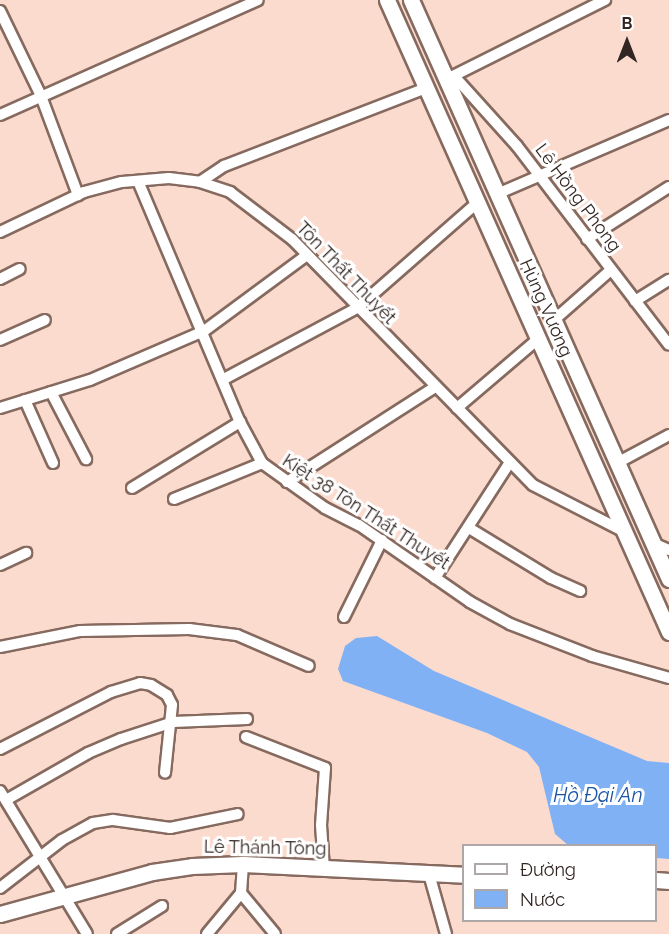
<!DOCTYPE html>
<html>
<head>
<meta charset="utf-8">
<style>
	body { margin:0 }
	#map { position:relative; width:669px; height:934px; overflow:hidden; background:#fbdbce; font-family:Raleway,sans-serif }
	div>[style] { position:absolute }
	.water>* { inset:0; background:#81b1f5 }
	.roads { filter:drop-shadow(2px 0 #866a5f) drop-shadow(-2px 0 #866a5f) drop-shadow(0 2px #866a5f) drop-shadow(0 -2px #866a5f) }
	.street>* { height:10px; margin:-5px; padding:0 5px; transform-origin:5px; border-radius:5px; background:#fff }
	.secondary>* { height:15px; margin:-7.5px; padding:0 7.5px; transform-origin:7.5px; border-radius:7.5px; background:#fff }
	span { translate:-50% -50%; white-space:nowrap; text-align:center; line-height:1.15; -webkit-text-stroke:6px #fff; paint-order:stroke }
	.street-label { font-size:18px; color:#322622 }
	.water-label { font-size:20px; color:#1855a4; font-style:italic }
	.legend { position:absolute; left:462px; top:844px; width:195px; height:78px; box-sizing:border-box; background:#fff; border:2px solid #ada8a7; margin:0; padding:8px 10px; list-style:none; font-size:18px; color:#322622 }
	.legend li { display:flex; align-items:center; gap:12px; height:30px }
	.legend b { width:30px; border:2px solid #ada8a7 }
	.north { position:absolute; left:597px; top:12px; width:60px; height:60px; -webkit-text-stroke:4px #fff; paint-order:stroke; rotate:0deg; font-size:16px; font-weight:700; line-height:24px; text-align:center; color:#322622 }
	.north::after { content:''; display:block; margin:auto; width:21px; height:27px; background:#322622; clip-path:polygon(50% 0,100% 100%,50% 72%,0 100%) }
</style>
</head>
<body>
<div id="map">
	<div class="water">
		<div style="clip-path:polygon(377px 636px,434px 671px,647px 761px,669px 763px,669px 859px,656px 858px,656px 846px,568px 845px,555px 834px,539px 767px,527px 752px,487px 733px,343px 681px,338px 669px,345px 646px,356px 638px)"></div>
	</div>
	<div class="roads">
		<div class="street">
			<div style="left:0;top:11px;width:94px;rotate:64.2deg"></div>
			<div style="left:41px;top:96px;width:106px;rotate:69.5deg"></div>
			<div style="left:454px;top:76px;width:94px;rotate:48deg"></div>
			<div style="left:517px;top:146px;width:250px;rotate:52.6deg"></div>
			<div style="left:447px;top:79px;width:177px;rotate:-26.6deg"></div>
			<div style="left:0;top:115px;width:282px;rotate:-24deg"></div>
			<div style="left:138px;top:181px;width:262px;rotate:67.1deg"></div>
			<div style="left:240px;top:422px;width:47px;rotate:61.8deg"></div>
			<div style="left:262px;top:463px;width:77px;rotate:35.5deg"></div>
			<div style="left:325px;top:508px;width:38px;rotate:27deg"></div>
			<div style="left:359px;top:525px;width:135px;rotate:34.7deg"></div>
			<div style="left:470px;top:602px;width:46px;rotate:28.8deg"></div>
			<div style="left:510px;top:624px;width:88px;rotate:21.3deg"></div>
			<div style="left:592px;top:656px;width:80px;rotate:15.9deg"></div>
			<div style="left:200px;top:182px;width:29px;rotate:-34deg"></div>
			<div style="left:224px;top:166px;width:217px;rotate:-21.1deg"></div>
			<div style="left:497px;top:194px;width:187px;rotate:-23.3deg"></div>
			<div style="left:0;top:232px;width:93px;rotate:-25.5deg"></div>
			<div style="left:84px;top:192px;width:39px;rotate:-15deg"></div>
			<div style="left:122px;top:182px;width:47px;rotate:-4.9deg"></div>
			<div style="left:169px;top:178px;width:31px;rotate:7deg"></div>
			<div style="left:200px;top:182px;width:32px;rotate:18deg"></div>
			<div style="left:230px;top:192px;width:78px;rotate:37.2deg"></div>
			<div style="left:292px;top:239px;width:344px;rotate:45.6deg"></div>
			<div style="left:533px;top:485px;width:101px;rotate:27.1deg"></div>
			<div style="left:587px;top:239px;width:97px;rotate:-32.4deg"></div>
			<div style="left:0;top:279px;width:22px;rotate:-27deg"></div>
			<div style="left:635px;top:301px;width:40px;rotate:-32deg"></div>
			<div style="left:554px;top:320px;width:76px;rotate:-41.3deg"></div>
			<div style="left:0;top:340px;width:49px;rotate:-24deg"></div>
			<div style="left:224px;top:379px;width:151px;rotate:-28.1deg"></div>
			<div style="left:357px;top:308px;width:159px;rotate:-41.2deg"></div>
			<div style="left:51px;top:392px;width:76px;rotate:62.4deg"></div>
			<div style="left:25px;top:400px;width:69px;rotate:66deg"></div>
			<div style="left:0;top:408px;width:94px;rotate:-17.3deg"></div>
			<div style="left:90px;top:380px;width:124px;rotate:-23.3deg"></div>
			<div style="left:204px;top:331px;width:128px;rotate:-36.4deg"></div>
			<div style="left:457px;top:408px;width:106px;rotate:-40.4deg"></div>
			<div style="left:617px;top:463px;width:59px;rotate:-28.3deg"></div>
			<div style="left:287px;top:482px;width:176px;rotate:-32.7deg"></div>
			<div style="left:132px;top:488px;width:127px;rotate:-31.4deg"></div>
			<div style="left:174px;top:499px;width:95px;rotate:-22.2deg"></div>
			<div style="left:469px;top:528px;width:96px;rotate:31.4deg"></div>
			<div style="left:551px;top:578px;width:32px;rotate:24deg"></div>
			<div style="left:653px;top:543px;width:17px;rotate:24deg"></div>
			<div style="left:0;top:565px;width:29px;rotate:-25deg"></div>
			<div style="left:435px;top:578px;width:138px;rotate:-57.1deg"></div>
			<div style="left:344px;top:617px;width:86px;rotate:-63.7deg"></div>
			<div style="left:0;top:647px;width:82px;rotate:-11.3deg"></div>
			<div style="left:80px;top:631px;width:109px;rotate:-1.1deg"></div>
			<div style="left:189px;top:629px;width:48px;rotate:7.1deg"></div>
			<div style="left:237px;top:635px;width:78px;rotate:23.3deg"></div>
			<div style="left:246px;top:737px;width:85px;rotate:21.4deg"></div>
			<div style="left:325px;top:768px;width:57px;rotate:94deg"></div>
			<div style="left:321px;top:825px;width:44px;rotate:86.1deg"></div>
			<div style="left:0;top:749px;width:125px;rotate:-27.2deg"></div>
			<div style="left:111px;top:692px;width:30px;rotate:-17deg"></div>
			<div style="left:140px;top:683px;width:11px;rotate:10deg"></div>
			<div style="left:151px;top:685px;width:19px;rotate:32deg"></div>
			<div style="left:167px;top:695px;width:11px;rotate:63deg"></div>
			<div style="left:172px;top:705px;width:68px;rotate:95.9deg"></div>
			<div style="left:0;top:791px;width:167px;rotate:58.7deg"></div>
			<div style="left:6px;top:800px;width:95px;rotate:-29.8deg"></div>
			<div style="left:88px;top:753px;width:36px;rotate:-23deg"></div>
			<div style="left:121px;top:739px;width:55px;rotate:-18.1deg"></div>
			<div style="left:173px;top:722px;width:74px;rotate:-2.3deg"></div>
			<div style="left:429px;top:874px;width:62px;rotate:74.2deg"></div>
			<div style="left:0;top:888px;width:78px;rotate:-37.7deg"></div>
			<div style="left:62px;top:840px;width:35px;rotate:-29deg"></div>
			<div style="left:93px;top:823px;width:20px;rotate:-9deg"></div>
			<div style="left:113px;top:820px;width:58px;rotate:8deg"></div>
			<div style="left:170px;top:828px;width:69px;rotate:-11.6deg"></div>
			<div style="left:241px;top:893px;width:53px;rotate:50.3deg"></div>
			<div style="left:117px;top:934px;width:53px;rotate:-31.9deg"></div>
			<div style="left:207px;top:934px;width:53px;rotate:-50.3deg"></div>
			<div style="left:241px;top:893px;width:29px;rotate:-86deg"></div>
		</div>
		<div class="secondary">
			<div style="left:387px;top:0;width:692px;rotate:65.95deg"></div>
			<div style="left:411px;top:0;width:634px;rotate:65.98deg"></div>
			<div style="left:656px;top:880px;width:13px;rotate:4deg"></div>
			<div style="left:0;top:914px;width:158px;rotate:-15.4deg"></div>
			<div style="left:152px;top:872px;width:40px;rotate:-8.5deg"></div>
			<div style="left:192px;top:866px;width:51px;rotate:-2.2deg"></div>
			<div style="left:243px;top:864px;width:221px;rotate:2.8deg"></div>
		</div>
	</div>
	<div class="street-label">
		<span style="left:578px;top:198px;rotate:53deg">Lê Hồng Phong</span>
		<span style="left:346px;top:273px;rotate:46deg">Tôn Thất Thuyết</span>
		<span style="left:546px;top:308px;rotate:66deg">Hùng Vương</span>
		<span style="left:366px;top:512px;rotate:33deg">Kiệt 38 Tôn Thất Thuyết</span>
		<span style="left:265px;top:848px;rotate:1deg">Lê Thánh Tông</span>
	</div>
	<div class="water-label">
		<span style="left:598px;top:795px">Hồ Đại An</span>
	</div>
	<ul class="legend">
	<li><b style="height:8px;background:#fff"></b>Đường</li>
	<li><b style="height:16px;background:#81b1f5"></b>Nước</li>
	</ul>
	<div class="north">B</div>
</div>
</body>
</html>
